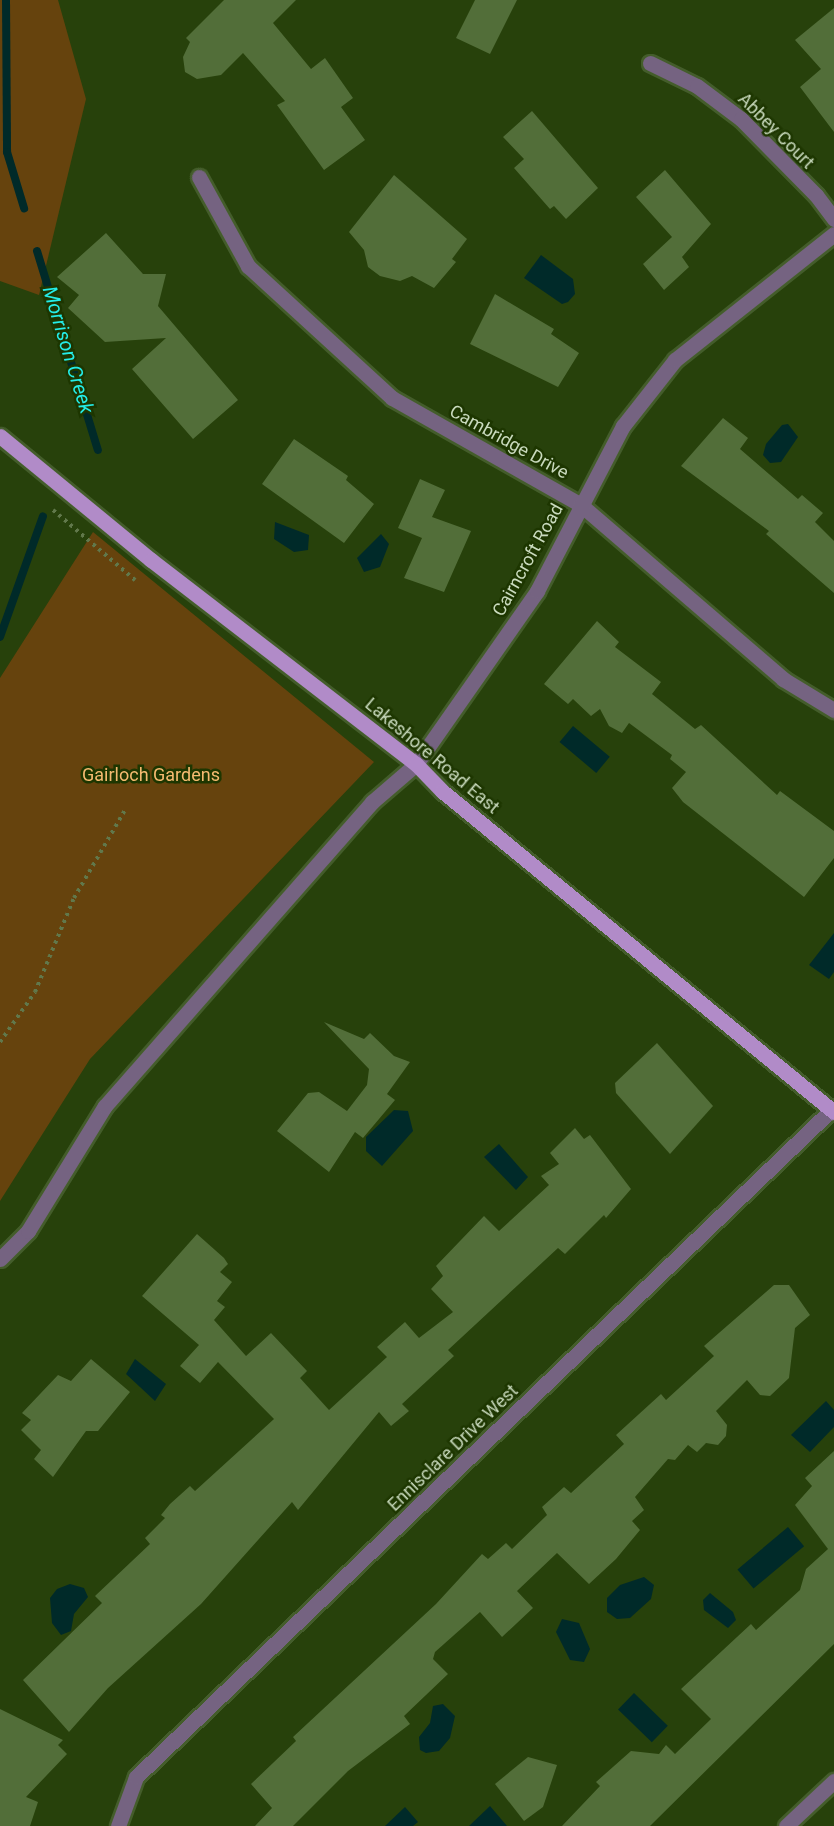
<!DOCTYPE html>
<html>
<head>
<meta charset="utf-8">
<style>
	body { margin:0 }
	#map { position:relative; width:834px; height:1826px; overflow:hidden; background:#27410b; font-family:Roboto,sans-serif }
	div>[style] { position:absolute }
	.green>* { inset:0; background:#66430d }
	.water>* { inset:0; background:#002a29; transform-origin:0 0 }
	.stream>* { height:8px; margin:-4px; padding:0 4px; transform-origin:4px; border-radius:4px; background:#002a29 }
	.building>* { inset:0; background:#526e39 }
	.path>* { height:4px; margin-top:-2px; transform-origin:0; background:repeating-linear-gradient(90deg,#61784b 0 3px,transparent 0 7.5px) }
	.roads { filter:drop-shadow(2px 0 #445d2b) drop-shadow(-2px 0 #445d2b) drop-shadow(0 2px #445d2b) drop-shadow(0 -2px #445d2b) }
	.minor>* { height:15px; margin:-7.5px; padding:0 7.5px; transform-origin:7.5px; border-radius:7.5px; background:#756381 }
	.primary>* { height:15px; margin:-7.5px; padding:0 7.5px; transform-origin:7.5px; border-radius:7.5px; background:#b18bc8 }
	span { translate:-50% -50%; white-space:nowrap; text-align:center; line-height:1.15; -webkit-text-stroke:5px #1d3600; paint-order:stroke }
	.street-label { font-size:18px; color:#c9dabd }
	.park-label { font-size:18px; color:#f5ba70 }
	.water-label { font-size:20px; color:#24ede8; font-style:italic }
</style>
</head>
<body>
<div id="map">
	<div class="green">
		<div style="clip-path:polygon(0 0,58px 0,86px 99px,39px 295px,0 281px)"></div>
		<div style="clip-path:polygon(93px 532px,374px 762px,90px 1059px,0 1201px,0 678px)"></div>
	</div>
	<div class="water">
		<div style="clip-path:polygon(541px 255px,573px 279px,575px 294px,568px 302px,562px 304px,524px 278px)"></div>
		<div style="clip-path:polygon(788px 424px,798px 437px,781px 462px,770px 463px,763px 455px,766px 444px,782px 425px)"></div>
		<div style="clip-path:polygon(275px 522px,309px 535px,308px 550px,294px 552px,274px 539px)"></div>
		<div style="clip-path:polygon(381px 534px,389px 544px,380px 567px,364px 572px,357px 558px)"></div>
		<div style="left:573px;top:726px;width:48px;height:21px;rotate:40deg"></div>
		<div style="clip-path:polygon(834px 933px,834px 972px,829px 979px,809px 965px)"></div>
		<div style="clip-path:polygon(394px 1110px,408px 1111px,413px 1131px,382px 1166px,366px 1151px,366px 1137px)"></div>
		<div style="clip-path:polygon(499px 1144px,528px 1177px,516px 1190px,484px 1157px)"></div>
		<div style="clip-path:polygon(135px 1359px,166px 1384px,155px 1401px,126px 1374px)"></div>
		<div style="clip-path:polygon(826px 1401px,834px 1410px,834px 1427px,810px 1452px,791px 1435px)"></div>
		<div style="left:788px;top:1527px;width:25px;height:66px;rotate:50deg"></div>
		<div style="clip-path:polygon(644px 1577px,654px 1585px,651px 1599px,630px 1618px,617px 1619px,607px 1612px,607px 1598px,620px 1585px)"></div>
		<div style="clip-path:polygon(70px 1584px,84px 1588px,88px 1597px,74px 1614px,71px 1631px,61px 1635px,52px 1623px,50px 1598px,57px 1589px)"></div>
		<div style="clip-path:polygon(710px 1593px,733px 1612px,736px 1620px,728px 1628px,704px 1610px,703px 1600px)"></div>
		<div style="clip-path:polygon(562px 1619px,579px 1623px,590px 1649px,584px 1662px,570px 1660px,556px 1632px)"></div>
		<div style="left:634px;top:1693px;width:47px;height:23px;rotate:44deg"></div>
		<div style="clip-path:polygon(443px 1704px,455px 1716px,450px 1738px,439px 1751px,426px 1753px,420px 1750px,419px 1737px,430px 1723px,433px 1706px)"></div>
		<div style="clip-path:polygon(490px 1806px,507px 1826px,469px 1826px)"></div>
		<div style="clip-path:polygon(405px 1807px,418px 1822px,413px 1826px,385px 1826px)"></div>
	</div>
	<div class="stream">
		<div style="left:6px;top:0;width:152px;rotate:89.6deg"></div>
		<div style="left:7px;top:152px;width:59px;rotate:73.1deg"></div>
		<div style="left:37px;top:251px;width:208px;rotate:73deg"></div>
		<div style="left:0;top:637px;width:128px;rotate:-70.4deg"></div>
	</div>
	<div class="building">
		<div style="clip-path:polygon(224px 0,296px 0,273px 23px,311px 69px,325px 58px,353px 98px,341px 107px,365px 140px,324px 170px,277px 105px,285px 101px,243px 53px,221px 75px,197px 79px,185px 72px,183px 57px,190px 42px,186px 38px)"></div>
		<div style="clip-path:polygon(475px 0,517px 0,490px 54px,456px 38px)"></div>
		<div style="clip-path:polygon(834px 8px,834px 132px,800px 87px,821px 69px,795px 40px)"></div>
		<div style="clip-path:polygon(532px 111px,598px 188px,566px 219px,554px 206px,550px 209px,514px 168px,524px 159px,503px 137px)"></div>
		<div style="clip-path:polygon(665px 170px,711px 224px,682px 257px,689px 267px,664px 290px,643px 264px,672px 237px,636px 197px)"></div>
		<div style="clip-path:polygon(394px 175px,467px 239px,452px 259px,456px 262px,434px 288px,412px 276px,400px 281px,380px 276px,368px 267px,364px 250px,349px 232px)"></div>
		<div style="clip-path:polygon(106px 233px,143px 274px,166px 274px,158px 306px,238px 400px,193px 439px,132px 369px,166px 338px,105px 342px,68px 308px,79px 295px,57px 277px)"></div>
		<div style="clip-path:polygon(495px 294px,554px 329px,551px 334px,579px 353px,558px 387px,470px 344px)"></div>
		<div style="clip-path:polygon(723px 418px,748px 438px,740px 449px,798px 499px,802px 495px,823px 513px,815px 522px,834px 541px,834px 593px,766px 534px,769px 531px,681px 466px)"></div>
		<div style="clip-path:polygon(294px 439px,348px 476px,346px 480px,374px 504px,344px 543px,262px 484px)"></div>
		<div style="clip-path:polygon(420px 479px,445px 490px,432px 517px,471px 531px,444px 592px,404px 578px,422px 538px,398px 528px)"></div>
		<div style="clip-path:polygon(597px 621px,619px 642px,615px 647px,661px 682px,652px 694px,695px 729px,701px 725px,777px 795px,780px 791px,834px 831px,834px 858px,804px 897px,683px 802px,672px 788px,686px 772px,670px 759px,672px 755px,629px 723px,622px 733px,609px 726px,600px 709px,591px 716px,573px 699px,568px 704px,544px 684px)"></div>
		<div style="clip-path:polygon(324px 1022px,364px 1039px,370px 1033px,394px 1056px,410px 1062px,387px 1094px,395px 1100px,363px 1138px,355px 1132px,329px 1172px,277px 1131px,308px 1093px,319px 1092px,347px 1111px,367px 1085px,369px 1069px)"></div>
		<div style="clip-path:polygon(657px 1043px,713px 1106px,670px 1154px,616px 1093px,615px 1083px)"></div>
		<div style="clip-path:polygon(575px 1128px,584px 1139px,590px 1135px,631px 1189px,606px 1218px,604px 1215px,565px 1254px,558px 1248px,448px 1350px,454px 1356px,402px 1404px,409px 1411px,391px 1426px,379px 1412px,298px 1510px,292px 1502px,201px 1604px,108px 1688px,69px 1732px,23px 1680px,102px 1603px,95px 1596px,150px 1544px,145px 1538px,165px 1518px,161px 1515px,170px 1504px,190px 1486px,195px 1491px,274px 1419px,218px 1362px,200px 1383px,180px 1366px,199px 1345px,142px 1296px,197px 1234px,224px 1258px,228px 1264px,220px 1272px,232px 1282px,217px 1301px,225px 1307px,214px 1320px,246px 1356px,271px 1333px,307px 1371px,300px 1378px,329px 1410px,387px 1357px,377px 1347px,405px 1322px,419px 1338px,453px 1312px,431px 1289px,443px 1276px,436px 1266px,484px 1216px,499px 1231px,549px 1185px,541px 1176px,559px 1164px,550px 1153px)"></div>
		<div style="clip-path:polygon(774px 1285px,789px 1285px,810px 1315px,795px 1328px,789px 1378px,770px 1396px,760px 1395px,747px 1380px,716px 1411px,727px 1425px,726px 1436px,718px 1445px,706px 1443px,697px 1452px,688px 1445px,675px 1460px,668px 1459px,635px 1497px,644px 1510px,632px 1521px,640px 1530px,616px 1559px,589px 1584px,557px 1553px,517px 1591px,533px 1608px,502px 1637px,480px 1612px,435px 1652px,433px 1659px,448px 1674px,404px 1716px,410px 1724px,348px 1771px,293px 1826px,255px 1826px,272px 1808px,251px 1784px,296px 1741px,293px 1737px,436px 1604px,482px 1554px,488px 1559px,506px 1543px,512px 1549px,547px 1515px,542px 1507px,564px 1487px,571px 1493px,624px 1444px,616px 1435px,661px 1394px,666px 1400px,714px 1356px,704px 1346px)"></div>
		<div style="clip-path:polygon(91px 1359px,130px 1392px,98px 1431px,86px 1431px,53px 1477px,34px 1459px,41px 1450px,21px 1430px,31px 1420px,22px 1413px,58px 1375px,71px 1381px)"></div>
		<div style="clip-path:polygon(834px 1451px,834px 1644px,650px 1826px,562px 1826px,600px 1786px,596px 1782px,631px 1751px,659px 1754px,666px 1745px,675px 1754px,711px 1719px,681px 1689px,751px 1624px,756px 1630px,800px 1590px,806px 1569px,828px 1549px,795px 1505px,812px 1486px,805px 1478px)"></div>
		<div style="clip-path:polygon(0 1709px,63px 1740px,58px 1745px,67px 1754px,26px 1797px,38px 1802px,30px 1826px,0 1826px)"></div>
		<div style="clip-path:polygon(528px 1757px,557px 1765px,543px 1807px,524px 1821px,495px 1784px)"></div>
	</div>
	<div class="path">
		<div style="left:53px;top:510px;width:108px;rotate:40.5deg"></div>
		<div style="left:0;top:1042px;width:61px;rotate:-55deg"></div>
		<div style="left:35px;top:992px;width:102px;rotate:-67.5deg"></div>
		<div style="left:74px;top:898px;width:102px;rotate:-59.9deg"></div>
	</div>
	<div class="roads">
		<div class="minor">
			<div style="left:650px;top:63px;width:52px;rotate:26.1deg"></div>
			<div style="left:697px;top:86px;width:55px;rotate:36.9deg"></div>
			<div style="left:741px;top:119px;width:107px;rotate:45.4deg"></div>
			<div style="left:816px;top:195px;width:30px;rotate:53deg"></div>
			<div style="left:199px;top:177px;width:102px;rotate:61.2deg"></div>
			<div style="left:248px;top:266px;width:195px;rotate:42.5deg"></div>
			<div style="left:392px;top:398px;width:217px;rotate:29.5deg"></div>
			<div style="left:581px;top:505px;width:267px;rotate:40.7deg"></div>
			<div style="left:783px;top:679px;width:60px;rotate:31.3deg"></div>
			<div style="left:0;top:1259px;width:40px;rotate:-45deg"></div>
			<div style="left:28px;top:1231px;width:147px;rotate:-58.4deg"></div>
			<div style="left:105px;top:1106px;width:405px;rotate:-48.7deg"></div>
			<div style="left:372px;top:802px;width:58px;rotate:-40.8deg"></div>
			<div style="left:416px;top:764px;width:211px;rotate:-55deg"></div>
			<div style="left:537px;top:591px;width:186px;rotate:-62.5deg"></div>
			<div style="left:623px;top:426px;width:84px;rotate:-51.8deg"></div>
			<div style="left:675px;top:360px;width:203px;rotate:-38.4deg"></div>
			<div style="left:118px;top:1826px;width:52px;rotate:-69.8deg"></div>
			<div style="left:136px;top:1777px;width:963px;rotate:-43.82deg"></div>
			<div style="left:786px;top:1826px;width:66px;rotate:-43.2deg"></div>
		</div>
		<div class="primary">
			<div style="left:0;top:436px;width:195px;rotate:39.4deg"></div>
			<div style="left:151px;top:560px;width:334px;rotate:37.6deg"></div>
			<div style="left:416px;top:764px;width:37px;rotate:46deg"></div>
			<div style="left:442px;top:791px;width:507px;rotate:39.31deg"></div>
		</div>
	</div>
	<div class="street-label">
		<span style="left:776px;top:131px;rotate:45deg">Abbey Court</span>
		<span style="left:509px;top:442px;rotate:29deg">Cambridge Drive</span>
		<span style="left:528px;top:560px;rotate:-61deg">Cairncroft Road</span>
		<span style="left:432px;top:756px;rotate:40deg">Lakeshore Road East</span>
		<span style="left:453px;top:1448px;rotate:-44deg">Ennisclare Drive West</span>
	</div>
	<div class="park-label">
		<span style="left:151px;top:775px">Gairloch Gardens</span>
	</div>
	<div class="water-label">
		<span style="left:68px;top:350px;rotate:73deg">Morrison Creek</span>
	</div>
</div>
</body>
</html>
